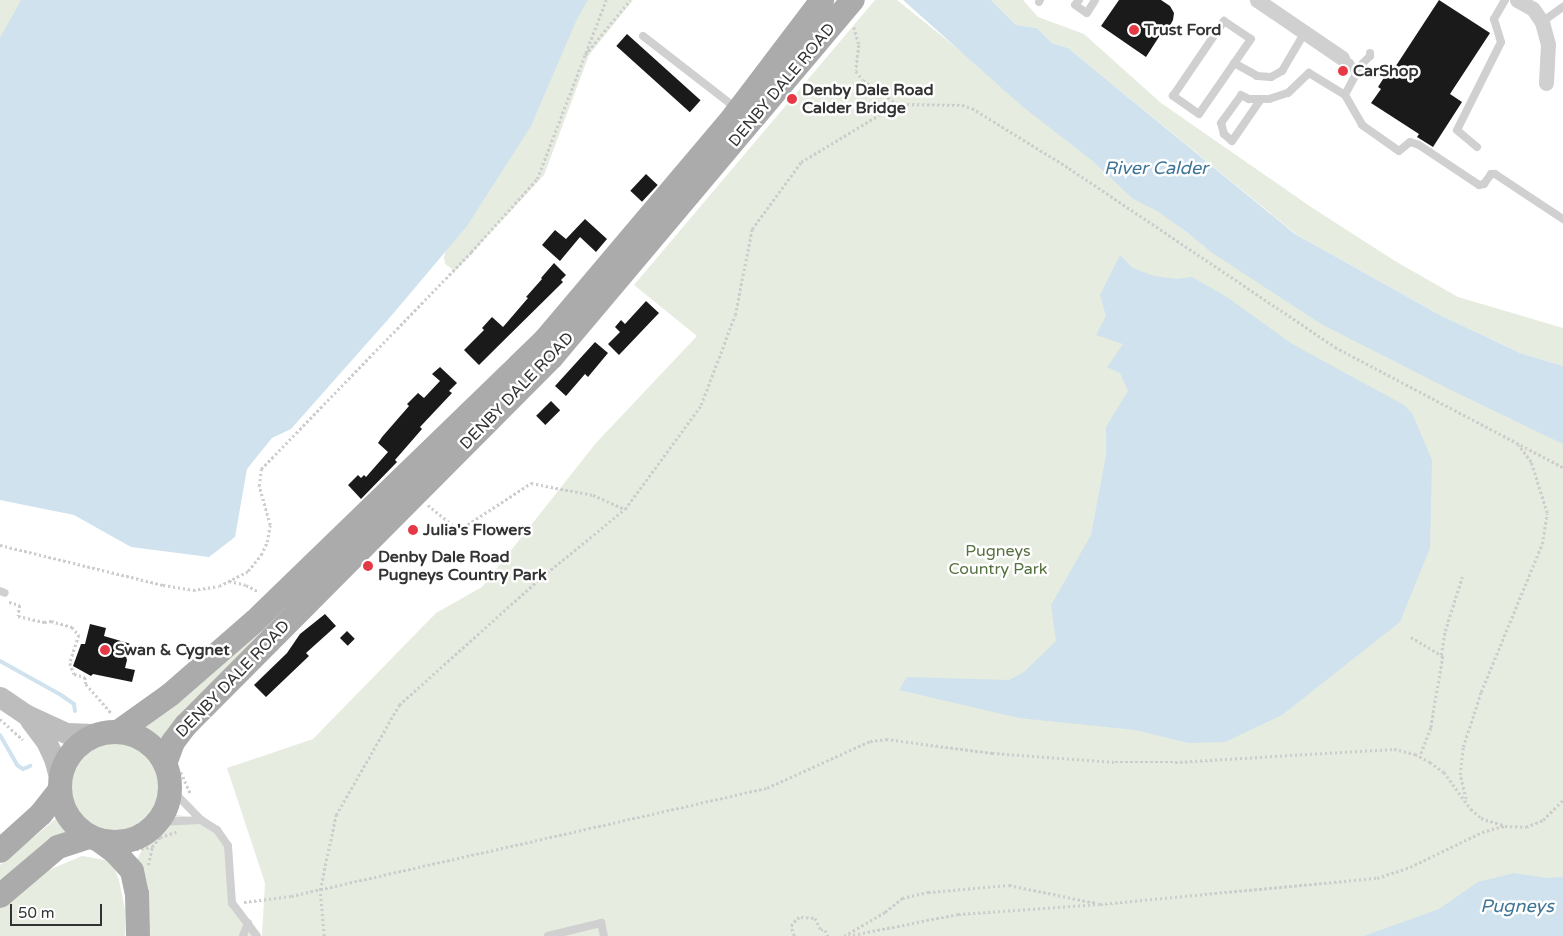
<!DOCTYPE html>
<html>
<head>
<meta charset="utf-8">
<style>
	body { margin:0 }
	#map { position:relative; width:1563px; height:936px; overflow:hidden; background:#fff; font-family:"Varela Round",sans-serif }
	div>[style] { position:absolute }
	.green>* { inset:0; background:#e6ecdf }
	.water>* { inset:0; background:#cfe2ee }
	.stream>* { height:4px; margin:-2px; padding:0 2px; transform-origin:2px; border-radius:2px; background:#cfe2ee }
	.building>* { inset:0; background:#1a1a1a; transform-origin:0 0 }
	.path>* { height:2.5px; margin-top:-1.25px; transform-origin:0; background:repeating-linear-gradient(90deg,#cdcdcd 0 2.5px,transparent 0 5px) }
	.lane>* { height:8px; margin:-4px; padding:0 4px; transform-origin:4px; border-radius:4px; background:#d0d0d0 }
	.street>* { height:15px; margin:-7.5px; padding:0 7.5px; transform-origin:7.5px; border-radius:7.5px; background:#d0d0d0 }
	.secondary>* { height:21px; margin:-10.5px; padding:0 10.5px; transform-origin:10.5px; border-radius:10.5px; background:#bdbdbd }
	.primary>* { height:24px; margin:-12px; padding:0 12px; transform-origin:12px; border-radius:12px; background:#ababab }
	.primary>.ring { margin:-12px; padding:0; box-sizing:content-box; background:none; border:24px solid #ababab; border-radius:50% }
	.dots>* { width:14px; height:14px; translate:-50% -50%; box-sizing:border-box; border:2px solid #fff; border-radius:50% }
	span { translate:-50% -50%; white-space:nowrap; text-align:center; line-height:1.15; -webkit-text-stroke:5px #fff; paint-order:stroke }
	.poi-label { font-size:16px; color:#333; font-weight:700 }
	.left { translate:0 -50%; text-align:left }
	.street-label { font-size:16px; color:#333 }
	.park-label { font-size:16px; color:#56703f }
	.water-label { font-size:18px; color:#3f7597; font-style:italic }
	.scale { position:absolute; left:10px; top:904px; width:92px; height:22px; box-sizing:border-box; border:2px solid #333; border-top:0; padding-left:6px; font-size:15px; line-height:18px; white-space:nowrap; color:#333; -webkit-text-stroke:4px #fff; paint-order:stroke }
</style>
</head>
<body>
<div id="map">
	<div class="green">
		<div style="clip-path:polygon(0 0,24px 0,0 45px)"></div>
		<div style="clip-path:polygon(587px 0,633px 0,589px 55px,544px 175px,455px 271px,445px 264px,444px 257px,447px 246px)"></div>
		<div style="clip-path:polygon(875px 0,897px 0,1205px 247px,1563px 428px,1563px 936px,262px 936px,265px 883px,227px 768px,313px 739px,436px 613px,482px 587px,596px 443px,697px 336px,634px 285px)"></div>
		<div style="clip-path:polygon(991px 0,1023px 0,1038px 17px,1084px 34px,1161px 103px,1311px 207px,1395px 261px,1458px 297px,1563px 328px,1563px 366px,1520px 353px,1440px 315px,1297px 235px,1068px 48px,1052px 43px,1037px 28px,1016px 25px)"></div>
		<div style="clip-path:polygon(390px 504px,162px 741px,158px 736px,144px 728px,161px 715px)"></div>
		<div style="clip-path:polygon(133px 735px,147px 742px,157px 752px,165px 764px,170px 788px,165px 812px,201px 820px,217px 830px,228px 846px,232px 903px,257px 936px,138px 936px,132px 871px,151px 830px,133px 840px,112px 843px,78px 829px,68px 818px,62px 805px,63px 766px,76px 748px,87px 739px)"></div>
		<div style="clip-path:polygon(58px 817px,67px 830px,0 885px,0 865px)"></div>
		<div style="clip-path:polygon(82px 856px,111px 861px,119px 880px,125px 910px,125px 936px,0 936px,0 896px,11px 886px)"></div>
	</div>
	<div class="water">
		<div style="clip-path:polygon(21px 0,588px 0,577px 19px,531px 126px,467px 226px,392px 315px,291px 429px,272px 438px,247px 469px,235px 537px,209px 557px,131px 547px,74px 515px,0 500px,0 38px)"></div>
		<div style="clip-path:polygon(903px 0,991px 0,1016px 25px,1037px 28px,1052px 43px,1068px 48px,1295px 234px,1440px 315px,1520px 353px,1563px 366px,1563px 444px,1451px 390px,1321px 324px,1211px 252px,1184px 230px,1157px 211px,1133px 199px,1094px 162px,1023px 107px)"></div>
		<div style="clip-path:polygon(1120px 255px,1133px 268px,1154px 276px,1177px 279px,1192px 277px,1227px 297px,1292px 344px,1404px 405px,1412px 413px,1432px 460px,1430px 548px,1400px 622px,1282px 715px,1225px 742px,1189px 743px,1135px 730px,1019px 718px,899px 690px,907px 677px,1009px 680px,1024px 672px,1056px 641px,1051px 605px,1091px 535px,1106px 455px,1106px 427px,1128px 391px,1120px 373px,1107px 367px,1123px 344px,1096px 335px,1106px 316px,1100px 295px)"></div>
		<div style="clip-path:polygon(1514px 873px,1546px 878px,1563px 877px,1563px 936px,1364px 936px,1439px 909px,1478px 882px)"></div>
	</div>
	<div class="stream">
		<div style="left:0;top:661px;width:70px;rotate:29.1deg"></div>
		<div style="left:61px;top:695px;width:16px;rotate:35deg"></div>
		<div style="left:74px;top:704px;width:7px;rotate:82deg"></div>
		<div style="left:0;top:735px;width:34px;rotate:60deg"></div>
		<div style="left:17px;top:765px;width:7px;rotate:34deg"></div>
		<div style="left:23px;top:769px;width:8px;rotate:-23deg"></div>
	</div>
	<div class="building">
		<div style="clip-path:polygon(1119px 0,1161px 0,1170px 6px,1174px 13px,1173px 20px,1167px 31px,1164px 29px,1146px 57px,1101px 26px)"></div>
		<div style="clip-path:polygon(1439px 0,1490px 33px,1450px 94px,1462px 102px,1433px 147px,1417px 137px,1419px 134px,1371px 103px,1381px 89px,1378px 87px,1385px 76px,1388px 78px)"></div>
		<div style="left:627px;top:34px;width:99px;height:16px;rotate:42deg"></div>
		<div style="left:646px;top:174px;width:16px;height:23px;rotate:43deg"></div>
		<div style="clip-path:polygon(585px 219px,607px 239px,596px 252px,580px 237px,560px 261px,542px 245px,555px 230px,566px 239px)"></div>
		<div style="clip-path:polygon(554px 263px,566px 275px,561px 280px,563px 282px,479px 365px,464px 350px,484px 330px,482px 328px,492px 317px,503px 327px,528px 298px,526px 297px,542px 279px,541px 278px)"></div>
		<div style="clip-path:polygon(646px 301px,659px 313px,619px 355px,608px 344px,620px 332px,615px 327px,621px 320px,625px 324px)"></div>
		<div style="clip-path:polygon(595px 342px,608px 353px,588px 377px,585px 374px,566px 396px,555px 386px)"></div>
		<div style="clip-path:polygon(440px 367px,457px 383px,449px 391px,452px 393px,420px 427px,422px 429px,395px 460px,397px 462px,361px 499px,348px 485px,358px 475px,361px 478px,364px 475px,366px 477px,388px 452px,378px 443px,382px 437px,409px 406px,407px 404px,418px 393px,424px 398px,440px 381px,432px 374px)"></div>
		<div style="left:551px;top:401px;width:13px;height:21px;rotate:45deg"></div>
		<div style="clip-path:polygon(325px 614px,336px 626px,306px 653px,309px 656px,266px 697px,254px 685px,287px 653px,300px 634px)"></div>
		<div style="clip-path:polygon(90px 624px,106px 628px,104px 636px,131px 644px,125px 668px,135px 670px,132px 682px,93px 674px,91px 676px,73px 666px,81px 644px,85px 644px)"></div>
		<div style="left:347px;top:631px;width:11px;height:10px;rotate:45deg"></div>
	</div>
	<div class="path">
		<div style="left:854px;top:27px;width:19px;rotate:74deg"></div>
		<div style="left:859px;top:45px;width:26px;rotate:97deg"></div>
		<div style="left:856px;top:71px;width:11px;rotate:52deg"></div>
		<div style="left:863px;top:80px;width:42px;rotate:35.2deg"></div>
		<div style="left:897px;top:104px;width:65px;rotate:0.9deg"></div>
		<div style="left:962px;top:105px;width:10px;rotate:17deg"></div>
		<div style="left:972px;top:108px;width:114px;rotate:31.7deg"></div>
		<div style="left:1069px;top:168px;width:321px;rotate:33.9deg"></div>
		<div style="left:1335px;top:347px;width:258px;rotate:27.8deg"></div>
		<div style="left:585px;top:55px;width:71px;rotate:-50.7deg"></div>
		<div style="left:428px;top:505px;width:40px;rotate:39deg"></div>
		<div style="left:459px;top:530px;width:86px;rotate:-33.1deg"></div>
		<div style="left:531px;top:483px;width:63px;rotate:11deg"></div>
		<div style="left:593px;top:495px;width:35px;rotate:24deg"></div>
		<div style="left:0;top:545px;width:168px;rotate:13.8deg"></div>
		<div style="left:163px;top:585px;width:30px;rotate:9deg"></div>
		<div style="left:193px;top:590px;width:26px;rotate:-9deg"></div>
		<div style="left:219px;top:586px;width:33px;rotate:-27deg"></div>
		<div style="left:248px;top:571px;width:21px;rotate:-51deg"></div>
		<div style="left:261px;top:555px;width:14px;rotate:-65deg"></div>
		<div style="left:267px;top:542px;width:17px;rotate:-80deg"></div>
		<div style="left:270px;top:525px;width:41px;rotate:-105.8deg"></div>
		<div style="left:259px;top:486px;width:17px;rotate:-83deg"></div>
		<div style="left:261px;top:469px;width:302px;rotate:-45.9deg"></div>
		<div style="left:471px;top:252px;width:98px;rotate:-47.9deg"></div>
		<div style="left:537px;top:179px;width:192px;rotate:-68.9deg"></div>
		<div style="left:229px;top:581px;width:17px;rotate:13deg"></div>
		<div style="left:246px;top:585px;width:15px;rotate:28deg"></div>
		<div style="left:9px;top:602px;width:11px;rotate:15deg"></div>
		<div style="left:20px;top:605px;width:11px;rotate:100deg"></div>
		<div style="left:18px;top:616px;width:27px;rotate:13deg"></div>
		<div style="left:44px;top:622px;width:7px;rotate:-8deg"></div>
		<div style="left:51px;top:621px;width:22px;rotate:16deg"></div>
		<div style="left:72px;top:627px;width:11px;rotate:49deg"></div>
		<div style="left:79px;top:635px;width:29px;rotate:108deg"></div>
		<div style="left:70px;top:663px;width:12px;rotate:70deg"></div>
		<div style="left:74px;top:674px;width:11px;rotate:15deg"></div>
		<div style="left:85px;top:677px;width:7px;rotate:82deg"></div>
		<div style="left:86px;top:684px;width:40px;rotate:49deg"></div>
		<div style="left:1411px;top:637px;width:37px;rotate:31deg"></div>
		<div style="left:1443px;top:656px;width:73px;rotate:99.5deg"></div>
		<div style="left:1431px;top:728px;width:30px;rotate:111deg"></div>
		<div style="left:1441px;top:655px;width:24px;rotate:-81deg"></div>
		<div style="left:1445px;top:631px;width:57px;rotate:-72.5deg"></div>
		<div style="left:0;top:719px;width:31px;rotate:42deg"></div>
		<div style="left:181px;top:772px;width:24px;rotate:66deg"></div>
		<div style="left:1466px;top:799px;width:25px;rotate:-104deg"></div>
		<div style="left:1460px;top:775px;width:28px;rotate:-84deg"></div>
		<div style="left:1463px;top:747px;width:58px;rotate:-71.9deg"></div>
		<div style="left:1481px;top:692px;width:160px;rotate:-67.6deg"></div>
		<div style="left:1542px;top:544px;width:31px;rotate:-81deg"></div>
		<div style="left:1547px;top:513px;width:53px;rotate:-107.4deg"></div>
		<div style="left:1531px;top:462px;width:21px;rotate:-127deg"></div>
		<div style="left:136px;top:849px;width:16px;rotate:-7deg"></div>
		<div style="left:148px;top:865px;width:18px;rotate:-77deg"></div>
		<div style="left:152px;top:847px;width:13px;rotate:-51deg"></div>
		<div style="left:160px;top:837px;width:17px;rotate:-17deg"></div>
		<div style="left:244px;top:902px;width:47px;rotate:-7.3deg"></div>
		<div style="left:291px;top:896px;width:488px;rotate:-12.8deg"></div>
		<div style="left:767px;top:788px;width:113px;rotate:-24.5deg"></div>
		<div style="left:870px;top:741px;width:16px;rotate:-7deg"></div>
		<div style="left:886px;top:739px;width:107px;rotate:7.5deg"></div>
		<div style="left:992px;top:753px;width:123px;rotate:4.2deg"></div>
		<div style="left:1115px;top:762px;width:60px"></div>
		<div style="left:1175px;top:762px;width:219px;rotate:-3.4deg"></div>
		<div style="left:1394px;top:749px;width:22px;rotate:13deg"></div>
		<div style="left:1415px;top:754px;width:17px;rotate:28deg"></div>
		<div style="left:1430px;top:762px;width:17px;rotate:36deg"></div>
		<div style="left:1444px;top:772px;width:46px;rotate:53.9deg"></div>
		<div style="left:1471px;top:809px;width:13px;rotate:42deg"></div>
		<div style="left:1481px;top:818px;width:25px;rotate:18deg"></div>
		<div style="left:324px;top:936px;width:46px;rotate:-95deg"></div>
		<div style="left:320px;top:890px;width:77px;rotate:-78deg"></div>
		<div style="left:336px;top:815px;width:127px;rotate:-60.2deg"></div>
		<div style="left:399px;top:705px;width:193px;rotate:-41.9deg"></div>
		<div style="left:543px;top:576px;width:106px;rotate:-39.3deg"></div>
		<div style="left:625px;top:509px;width:129px;rotate:-53.8deg"></div>
		<div style="left:701px;top:405px;width:96px;rotate:-69.3deg"></div>
		<div style="left:735px;top:315px;width:88px;rotate:-78.8deg"></div>
		<div style="left:752px;top:229px;width:83px;rotate:-53.8deg"></div>
		<div style="left:801px;top:162px;width:112px;rotate:-31.1deg"></div>
		<div style="left:794px;top:936px;width:10px;rotate:-107deg"></div>
		<div style="left:791px;top:926px;width:10px;rotate:-53deg"></div>
		<div style="left:797px;top:918px;width:4px;rotate:-14deg"></div>
		<div style="left:801px;top:917px;width:14px;rotate:4deg"></div>
		<div style="left:815px;top:918px;width:13px;rotate:63deg"></div>
		<div style="left:821px;top:930px;width:4px"></div>
		<div style="left:825px;top:930px;width:7px;rotate:63deg"></div>
		<div style="left:844px;top:936px;width:48px;rotate:-30.3deg"></div>
		<div style="left:885px;top:912px;width:22px;rotate:-39deg"></div>
		<div style="left:902px;top:898px;width:27px;rotate:-13deg"></div>
		<div style="left:928px;top:892px;width:81px;rotate:-4.9deg"></div>
		<div style="left:1009px;top:885px;width:89px;rotate:11.7deg"></div>
		<div style="left:848px;top:936px;width:112px;rotate:-11.3deg"></div>
		<div style="left:958px;top:914px;width:142px;rotate:-4deg"></div>
		<div style="left:1100px;top:904px;width:278px;rotate:-5.4deg"></div>
		<div style="left:1377px;top:878px;width:35px;rotate:-18deg"></div>
		<div style="left:1410px;top:867px;width:80px;rotate:-25.9deg"></div>
		<div style="left:1482px;top:832px;width:24px;rotate:-15deg"></div>
		<div style="left:1505px;top:826px;width:21px;rotate:3deg"></div>
		<div style="left:1526px;top:827px;width:18px;rotate:-22deg"></div>
		<div style="left:1543px;top:820px;width:28px;rotate:-45deg"></div>
	</div>
	<div class="lane">
		<div style="left:1079px;top:0;width:6px;rotate:129deg"></div>
		<div style="left:1075px;top:5px;width:14px;rotate:34deg"></div>
		<div style="left:1087px;top:13px;width:15px;rotate:-58deg"></div>
		<div style="left:1039px;top:2px;width:2px;rotate:-63deg"></div>
		<div style="left:1224px;top:21px;width:32px;rotate:34deg"></div>
		<div style="left:1251px;top:39px;width:91px;rotate:124.7deg"></div>
		<div style="left:1199px;top:114px;width:32px;rotate:-145deg"></div>
		<div style="left:1173px;top:96px;width:91px;rotate:-55.8deg"></div>
		<div style="left:1542px;top:22px;width:26px;rotate:-36deg"></div>
		<div style="left:643px;top:36px;width:119px;rotate:37.8deg"></div>
		<div style="left:1342px;top:58px;width:9px;rotate:32deg"></div>
		<div style="left:1350px;top:63px;width:13px;rotate:61deg"></div>
		<div style="left:1356px;top:74px;width:24px;rotate:118deg"></div>
		<div style="left:1234px;top:63px;width:26px;rotate:29deg"></div>
		<div style="left:1257px;top:76px;width:14px;rotate:4deg"></div>
		<div style="left:1271px;top:77px;width:13px;rotate:-29deg"></div>
		<div style="left:1282px;top:71px;width:45px;rotate:-59.5deg"></div>
		<div style="left:1353px;top:68px;width:5px"></div>
		<div style="left:1358px;top:68px;width:17px;rotate:-45deg"></div>
		<div style="left:1370px;top:56px;width:3px;rotate:-90deg"></div>
		<div style="left:1261px;top:99px;width:51px;rotate:124.6deg"></div>
		<div style="left:1232px;top:141px;width:11px;rotate:-139deg"></div>
		<div style="left:1224px;top:134px;width:11px;rotate:-105deg"></div>
		<div style="left:1221px;top:123px;width:34px;rotate:-54deg"></div>
		<div style="left:1241px;top:95px;width:9px;rotate:27deg"></div>
		<div style="left:1249px;top:99px;width:20px"></div>
		<div style="left:1269px;top:99px;width:20px;rotate:-18deg"></div>
		<div style="left:1288px;top:93px;width:29px;rotate:-44deg"></div>
		<div style="left:1309px;top:73px;width:42px;rotate:31.4deg"></div>
		<div style="left:1345px;top:95px;width:34px;rotate:60deg"></div>
		<div style="left:1362px;top:125px;width:45px;rotate:35.1deg"></div>
		<div style="left:1399px;top:151px;width:14px;rotate:-39deg"></div>
		<div style="left:1410px;top:142px;width:9px;rotate:18deg"></div>
		<div style="left:1419px;top:145px;width:72px;rotate:33.7deg"></div>
		<div style="left:1479px;top:185px;width:5px;rotate:-11deg"></div>
		<div style="left:1484px;top:184px;width:12px;rotate:-55deg"></div>
		<div style="left:1491px;top:174px;width:4px"></div>
		<div style="left:1495px;top:174px;width:82px;rotate:33.5deg"></div>
		<div style="left:1477px;top:147px;width:26px;rotate:-140deg"></div>
		<div style="left:1457px;top:130px;width:98px;rotate:-63.4deg"></div>
		<div style="left:1501px;top:42px;width:24px;rotate:-107deg"></div>
		<div style="left:1494px;top:19px;width:22px;rotate:-60deg"></div>
		<div style="left:0;top:591px;width:5px;rotate:22deg"></div>
		<div style="left:170px;top:788px;width:45px;rotate:45.9deg"></div>
		<div style="left:201px;top:820px;width:19px;rotate:32deg"></div>
		<div style="left:217px;top:830px;width:19px;rotate:55deg"></div>
		<div style="left:228px;top:846px;width:57px;rotate:86deg"></div>
		<div style="left:232px;top:903px;width:41px;rotate:52.9deg"></div>
		<div style="left:159px;top:822px;width:42px;rotate:-2.7deg"></div>
		<div style="left:243px;top:936px;width:14px;rotate:-69deg"></div>
		<div style="left:548px;top:936px;width:55px;rotate:-13.8deg"></div>
		<div style="left:601px;top:923px;width:13px;rotate:77deg"></div>
	</div>
	<div class="street">
		<div style="left:1257px;top:0;width:103px;rotate:34.3deg"></div>
		<div style="left:1517px;top:0;width:18px;rotate:29deg"></div>
		<div style="left:1533px;top:9px;width:16px;rotate:55deg"></div>
		<div style="left:1542px;top:22px;width:23px;rotate:75deg"></div>
		<div style="left:1548px;top:44px;width:39px;rotate:93deg"></div>
	</div>
	<div class="secondary">
		<div style="left:0;top:697px;width:32px;rotate:34deg"></div>
		<div style="left:27px;top:715px;width:43px;rotate:24.8deg"></div>
		<div style="left:66px;top:733px;width:34px;rotate:2deg"></div>
		<div style="left:30px;top:720px;width:26px;rotate:53deg"></div>
		<div style="left:46px;top:741px;width:19px;rotate:65deg"></div>
		<div style="left:54px;top:758px;width:23px;rotate:75deg"></div>
	</div>
	<div class="primary">
		<div class="ring" style="left:60px;top:732px;width:86px;height:86px"></div>
		<div style="left:118px;top:732px;width:65px;rotate:-35.6deg"></div>
		<div style="left:171px;top:694px;width:111px;rotate:-41deg"></div>
		<div style="left:255px;top:621px;width:404px;rotate:-44.1deg"></div>
		<div style="left:545px;top:340px;width:293px;rotate:-49.8deg"></div>
		<div style="left:734px;top:116px;width:146px;rotate:-52.8deg"></div>
		<div style="left:165px;top:764px;width:23px;rotate:-70deg"></div>
		<div style="left:173px;top:742px;width:21px;rotate:-53deg"></div>
		<div style="left:186px;top:725px;width:519px;rotate:-45.16deg"></div>
		<div style="left:552px;top:357px;width:467px;rotate:-49.9deg"></div>
		<div style="left:100px;top:841px;width:19px;rotate:36deg"></div>
		<div style="left:115px;top:852px;width:25px;rotate:48deg"></div>
		<div style="left:132px;top:871px;width:24px;rotate:78deg"></div>
		<div style="left:137px;top:894px;width:42px;rotate:88.6deg"></div>
		<div style="left:0;top:851px;width:55px;rotate:-42.1deg"></div>
		<div style="left:41px;top:814px;width:29px;rotate:-52deg"></div>
		<div style="left:0;top:896px;width:76px;rotate:-40.2deg"></div>
		<div style="left:58px;top:847px;width:33px;rotate:-18deg"></div>
	</div>
	<div class="dots">
		<div style="left:1134px;top:30px;background:#e63946"></div>
		<div style="left:1343px;top:71px;background:#e63946"></div>
		<div style="left:792px;top:99px;background:#e63946"></div>
		<div style="left:413px;top:530px;background:#e63946"></div>
		<div style="left:368px;top:566px;background:#e63946"></div>
		<div style="left:105px;top:650px;background:#e63946"></div>
	</div>
	<div class="poi-label">
		<span class="left" style="left:1144px;top:30px">Trust Ford</span>
		<span class="left" style="left:1353px;top:71px">CarShop</span>
		<span class="left" style="left:802px;top:99px">Denby Dale Road<br>Calder Bridge</span>
		<span class="left" style="left:423px;top:530px">Julia's Flowers</span>
		<span class="left" style="left:378px;top:566px">Denby Dale Road<br>Pugneys Country Park</span>
		<span class="left" style="left:115px;top:650px">Swan &amp; Cygnet</span>
	</div>
	<div class="street-label">
		<span style="left:782px;top:85px;rotate:-50deg">DENBY DALE ROAD</span>
		<span style="left:517px;top:391px;rotate:-46deg">DENBY DALE ROAD</span>
		<span style="left:233px;top:679px;rotate:-46deg">DENBY DALE ROAD</span>
	</div>
	<div class="park-label">
		<span style="left:998px;top:560px">Pugneys<br>Country Park</span>
	</div>
	<div class="water-label">
		<span style="left:1156px;top:168px">River Calder</span>
		<span style="left:1517px;top:906px">Pugneys</span>
	</div>
	<div class="scale">50 m</div>
</div>
</body>
</html>
